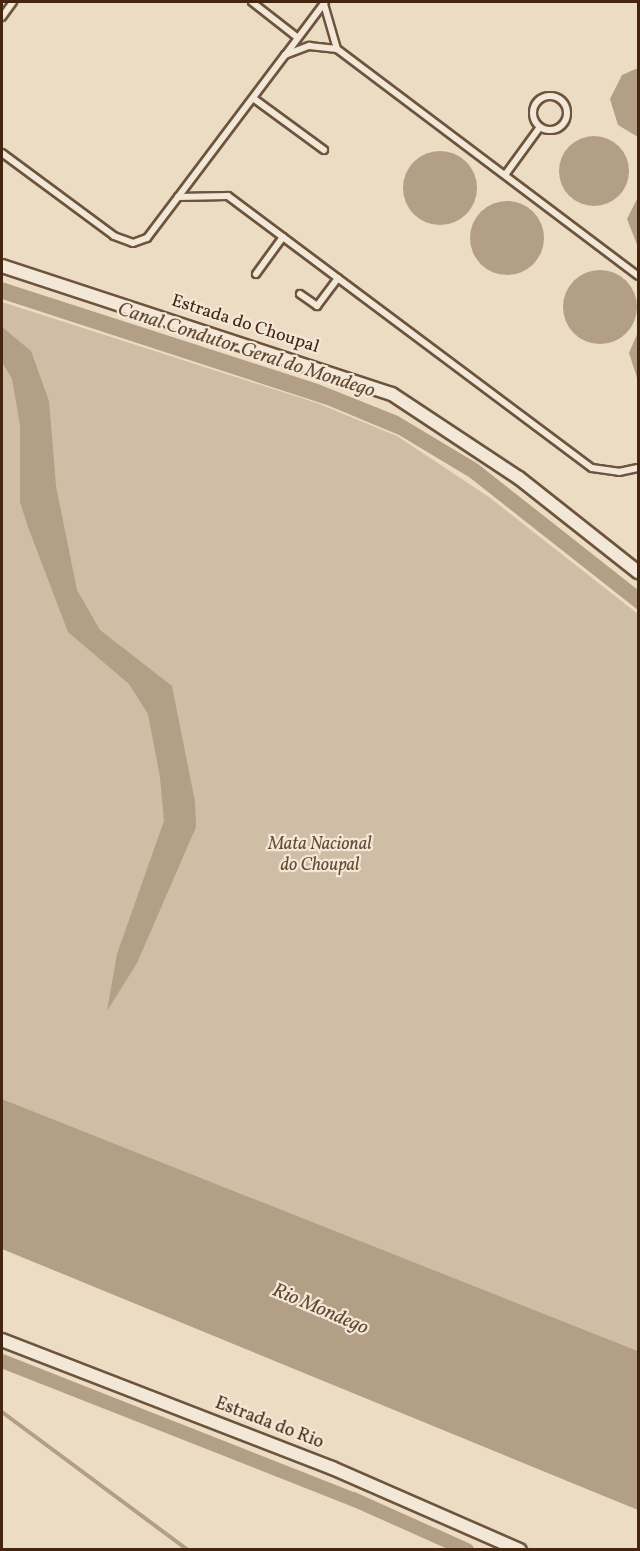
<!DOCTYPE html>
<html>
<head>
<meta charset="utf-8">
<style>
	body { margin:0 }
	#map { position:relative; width:640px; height:1551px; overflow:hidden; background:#ecdcc3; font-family:Vollkorn,serif }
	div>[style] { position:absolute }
	.green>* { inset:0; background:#cfbda5 }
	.water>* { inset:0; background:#b39e86 }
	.round { border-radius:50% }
	.stream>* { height:4px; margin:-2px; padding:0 2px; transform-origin:2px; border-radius:2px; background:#b39e86 }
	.canal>* { height:14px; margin:-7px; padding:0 7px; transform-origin:7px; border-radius:7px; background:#b39e86 }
	.roads { filter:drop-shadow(2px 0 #6e533d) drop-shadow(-2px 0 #6e533d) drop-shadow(0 2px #6e533d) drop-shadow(0 -2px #6e533d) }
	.service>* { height:6px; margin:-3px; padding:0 3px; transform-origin:3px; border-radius:3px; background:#f3e8d8 }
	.service>.ring { margin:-3px; padding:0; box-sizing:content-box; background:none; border:6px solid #f3e8d8; border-radius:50% }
	.minor>* { height:12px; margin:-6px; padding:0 6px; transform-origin:6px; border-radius:6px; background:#f3e8d8 }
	span { translate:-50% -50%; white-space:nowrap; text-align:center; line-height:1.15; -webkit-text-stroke:4.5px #f3e8d8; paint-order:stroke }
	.street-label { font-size:18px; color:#442510 }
	.park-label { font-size:18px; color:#674b35; font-style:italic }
	.water-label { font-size:20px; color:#654933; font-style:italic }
	.frame { position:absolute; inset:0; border:3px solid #442510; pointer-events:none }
</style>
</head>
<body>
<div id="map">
	<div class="green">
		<div style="clip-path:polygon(2px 302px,317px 403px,397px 436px,489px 497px,638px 614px,638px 1351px,2px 1099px)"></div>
	</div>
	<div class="water">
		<div style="clip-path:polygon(638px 68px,638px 137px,618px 125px,610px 99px,622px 75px)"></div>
		<div class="round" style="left:559px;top:136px;width:70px;height:70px"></div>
		<div class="round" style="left:403px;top:151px;width:74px;height:74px"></div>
		<div style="clip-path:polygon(638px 197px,638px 247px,627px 219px)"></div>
		<div class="round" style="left:470px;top:201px;width:74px;height:74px"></div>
		<div class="round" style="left:563px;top:270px;width:74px;height:74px"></div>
		<div style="clip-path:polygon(2px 282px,318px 384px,398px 416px,478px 464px,638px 590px,638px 610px,469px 477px,399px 435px,327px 405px,2px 299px)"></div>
		<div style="clip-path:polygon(2px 327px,31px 351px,49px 401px,56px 486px,77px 590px,100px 630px,172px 686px,195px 802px,196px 827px,137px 963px,107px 1011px,117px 954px,164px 821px,160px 777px,148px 714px,129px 684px,68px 632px,28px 527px,20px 502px,20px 425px,12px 379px,2px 362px)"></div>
		<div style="clip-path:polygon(638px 332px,638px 381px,629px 353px)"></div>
		<div style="clip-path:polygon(2px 1099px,638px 1351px,638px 1510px,2px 1249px)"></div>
	</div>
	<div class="stream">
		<div style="left:2px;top:1412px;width:232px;rotate:36.6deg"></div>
	</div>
	<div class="canal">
		<div style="left:2px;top:1361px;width:377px;rotate:21.5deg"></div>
		<div style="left:353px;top:1499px;width:125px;rotate:24.1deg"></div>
	</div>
	<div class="roads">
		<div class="service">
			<div style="left:252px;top:2px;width:57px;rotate:37.9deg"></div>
			<div style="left:324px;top:4px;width:47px;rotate:73.9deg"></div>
			<div style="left:2px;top:17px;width:19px;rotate:-54deg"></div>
			<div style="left:286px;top:54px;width:65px;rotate:-53.1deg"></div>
			<div class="ring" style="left:533px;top:96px;width:28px;height:28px"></div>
			<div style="left:253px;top:98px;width:88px;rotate:36.2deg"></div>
			<div style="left:2px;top:153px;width:139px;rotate:36.5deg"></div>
			<div style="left:114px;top:236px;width:20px;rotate:20deg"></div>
			<div style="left:133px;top:243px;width:15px;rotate:-20deg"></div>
			<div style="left:147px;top:238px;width:51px;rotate:-52.9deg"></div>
			<div style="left:178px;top:197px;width:50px;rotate:-1.1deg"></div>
			<div style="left:228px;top:196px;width:454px;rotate:36.8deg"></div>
			<div style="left:592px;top:468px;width:27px;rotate:8deg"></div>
			<div style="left:619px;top:472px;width:19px;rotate:-12deg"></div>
			<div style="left:505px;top:175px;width:59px;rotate:-53.9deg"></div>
			<div style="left:178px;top:197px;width:178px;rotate:-53deg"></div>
			<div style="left:285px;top:55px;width:26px;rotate:-21deg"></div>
			<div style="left:309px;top:46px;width:28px;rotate:6deg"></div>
			<div style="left:337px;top:49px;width:377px;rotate:37deg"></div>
			<div style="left:256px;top:274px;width:46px;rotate:-53.9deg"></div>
			<div style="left:300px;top:294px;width:21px;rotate:35deg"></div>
			<div style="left:317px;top:306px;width:35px;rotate:-53deg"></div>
		</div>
		<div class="minor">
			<div style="left:2px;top:266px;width:410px;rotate:18.2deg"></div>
			<div style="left:392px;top:394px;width:152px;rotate:33.5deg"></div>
			<div style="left:519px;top:478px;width:152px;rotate:38.3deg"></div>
			<div style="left:2px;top:1340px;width:354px;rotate:21.2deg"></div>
			<div style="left:332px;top:1468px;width:205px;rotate:23.6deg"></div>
		</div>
	</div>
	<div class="street-label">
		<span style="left:245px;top:325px;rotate:18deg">Estrada do Choupal</span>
		<span style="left:269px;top:1424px;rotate:21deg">Estrada do Rio</span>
	</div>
	<div class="park-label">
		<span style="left:320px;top:856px">Mata Nacional<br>do Choupal</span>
	</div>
	<div class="water-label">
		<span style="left:246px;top:351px;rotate:18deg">Canal Condutor Geral do Mondego</span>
		<span style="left:320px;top:1310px;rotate:23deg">Rio Mondego</span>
	</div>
	<div class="frame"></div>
</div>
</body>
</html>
